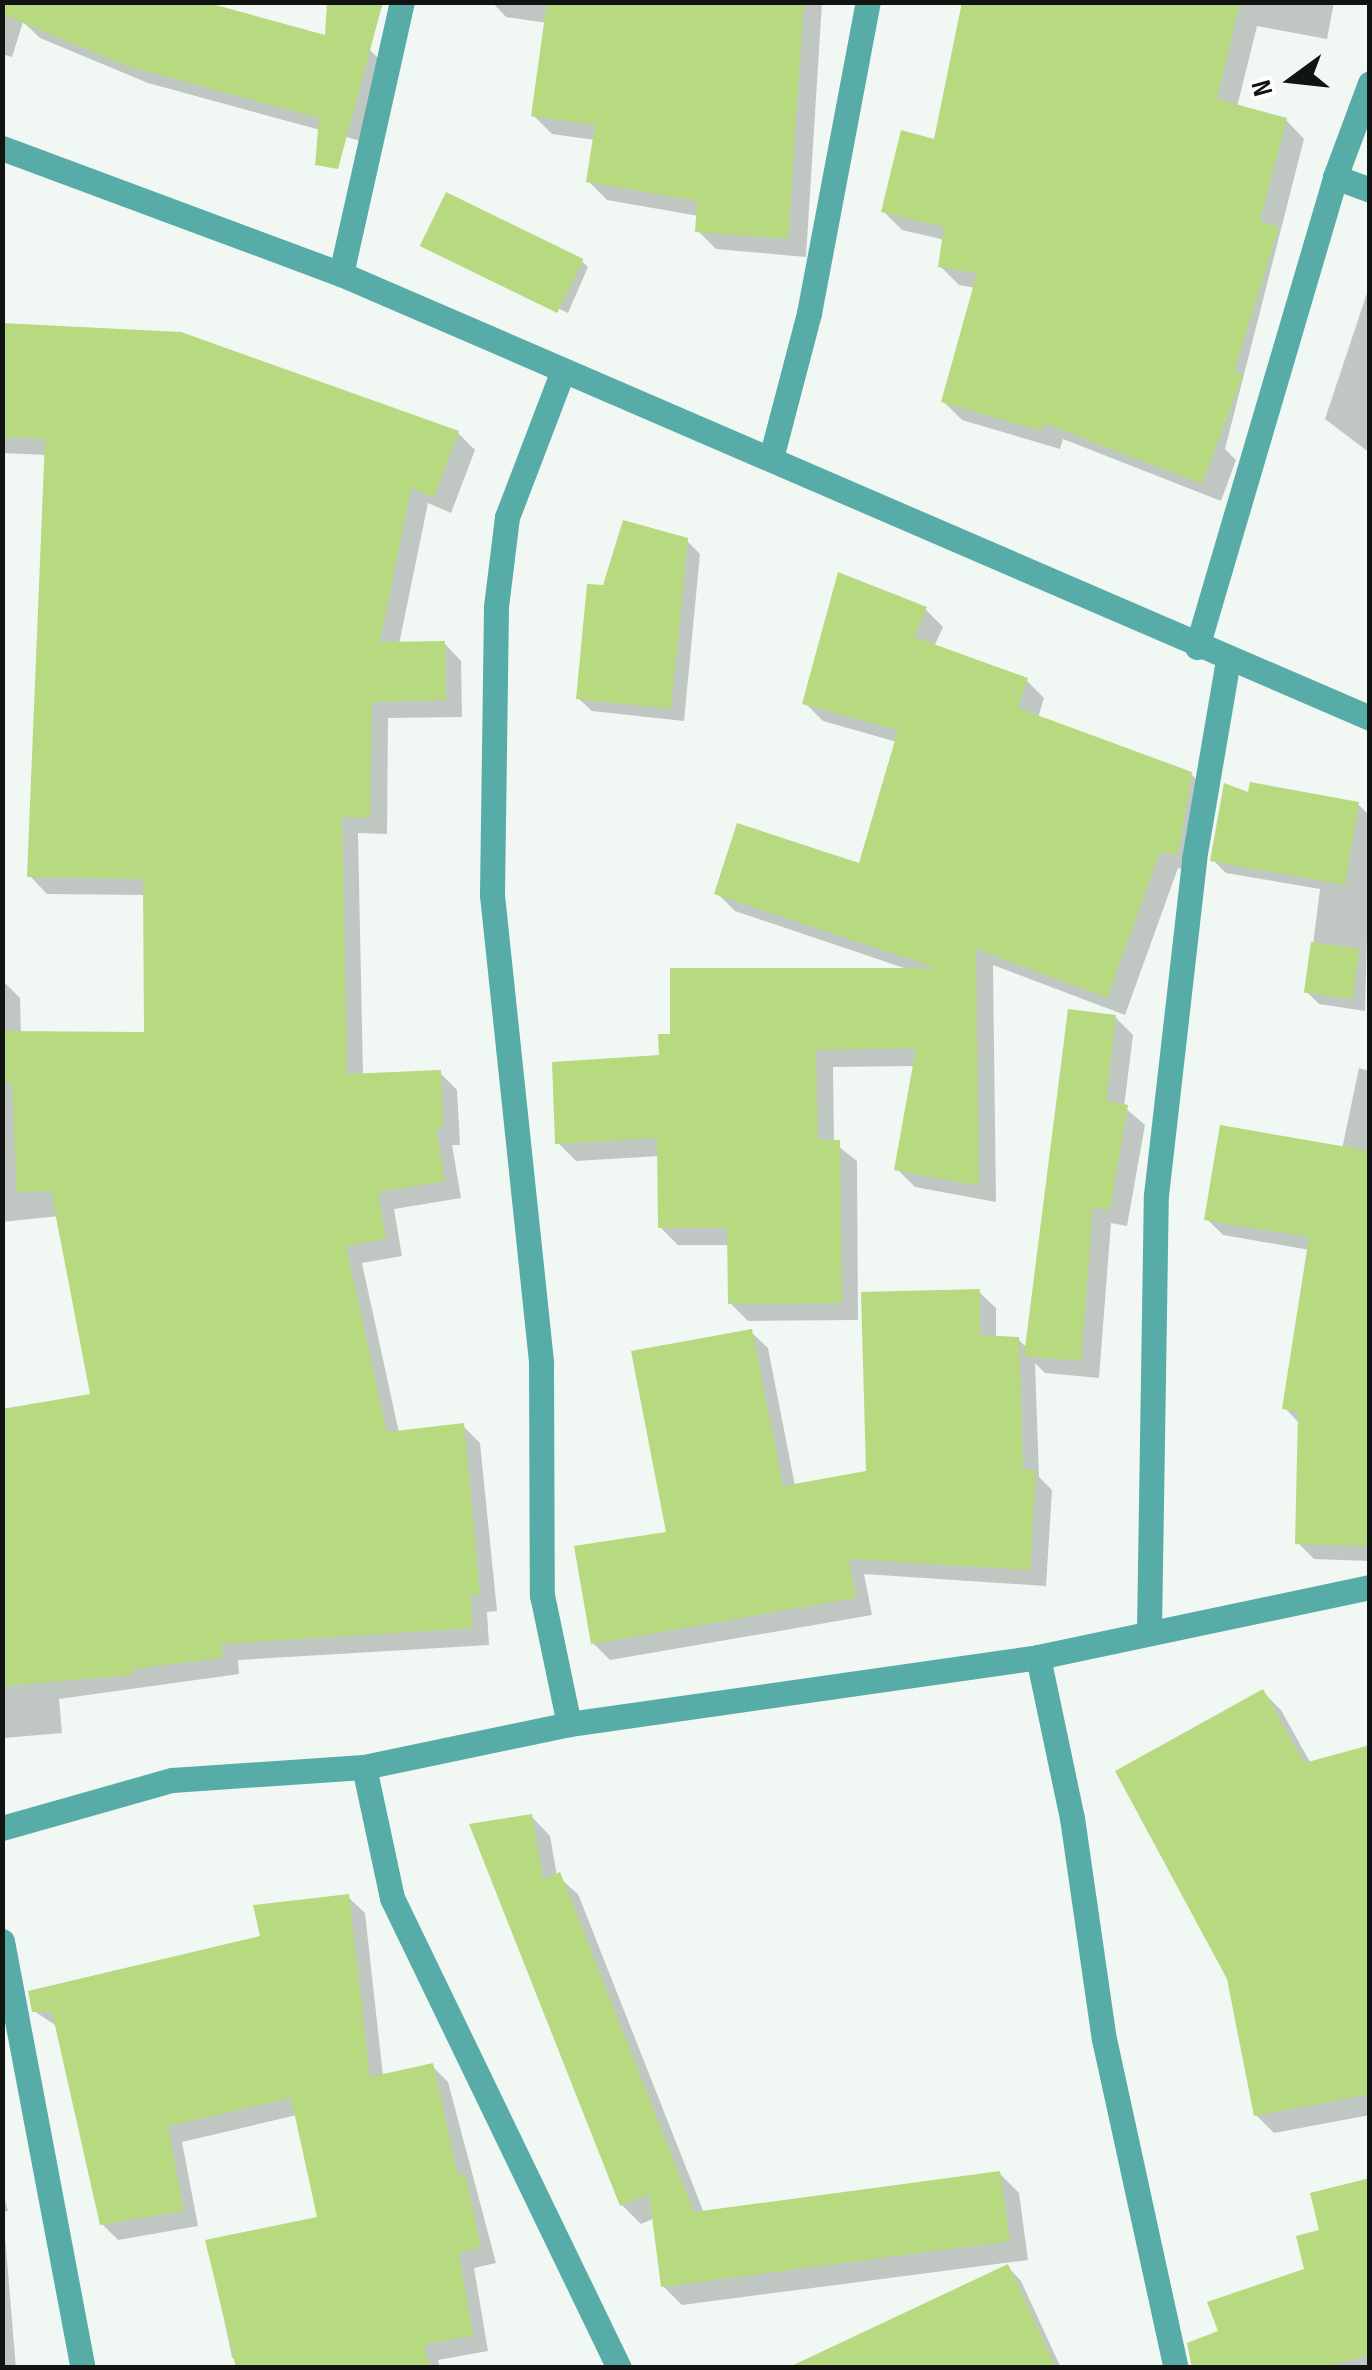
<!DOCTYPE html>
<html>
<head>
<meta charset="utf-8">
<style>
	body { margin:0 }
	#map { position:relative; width:1372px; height:2370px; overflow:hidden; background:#f1f8f3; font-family:"Sofia Sans Condensed",sans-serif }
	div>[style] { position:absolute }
	.shadow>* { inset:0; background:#0003 }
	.building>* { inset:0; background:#b7d97f; transform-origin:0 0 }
	.minor>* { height:25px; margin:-12.5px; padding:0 12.5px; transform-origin:12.5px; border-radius:12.5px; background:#58aca8 }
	span { translate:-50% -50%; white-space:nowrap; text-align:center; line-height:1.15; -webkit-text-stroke:9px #fff; paint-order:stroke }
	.frame { position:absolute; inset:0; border:5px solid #121412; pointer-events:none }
	.north { position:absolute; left:1242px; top:30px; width:100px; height:100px; -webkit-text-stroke:8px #fff; paint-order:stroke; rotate:255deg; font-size:28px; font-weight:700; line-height:40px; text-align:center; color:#121412 }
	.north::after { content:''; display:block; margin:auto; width:35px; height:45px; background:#121412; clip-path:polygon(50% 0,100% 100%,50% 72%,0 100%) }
</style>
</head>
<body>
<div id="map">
	<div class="shadow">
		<div style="clip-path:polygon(2px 2px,370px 50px,388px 68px,368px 143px,148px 83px,40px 38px,23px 22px,12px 57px,2px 54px)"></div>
		<div style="clip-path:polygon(492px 2px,822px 2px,806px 257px,716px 249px,698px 231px,699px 216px,607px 200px,588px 181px,595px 140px,552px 134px,533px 115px,547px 23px,506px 17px)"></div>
		<div style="clip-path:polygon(965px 2px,1334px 2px,1327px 39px,1257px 26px,1237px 107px,1286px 120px,1304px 139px,1225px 449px,1236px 460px,1221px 501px,1063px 439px,1060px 449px,962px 420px,943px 401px,976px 288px,959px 285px,940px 266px,945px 240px,902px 230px,883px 211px,936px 142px)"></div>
		<div style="clip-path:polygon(426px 246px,582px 261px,588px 267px,568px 313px)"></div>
		<div style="clip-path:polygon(1370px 284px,1370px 453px,1325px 419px)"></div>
		<div style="clip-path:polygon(2px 326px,458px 433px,475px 450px,451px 513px,428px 503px,399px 644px,444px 643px,461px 661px,462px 717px,388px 718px,387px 834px,358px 833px,363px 1075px,440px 1073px,457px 1090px,460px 1145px,452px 1145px,461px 1198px,394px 1209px,402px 1256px,362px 1263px,399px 1433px,463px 1426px,480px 1443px,497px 1611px,487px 1612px,489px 1645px,238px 1660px,239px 1674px,59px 1699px,62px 1733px,4px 1738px,2px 1412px,93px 1396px,59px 1216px,2px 1222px,2px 980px,20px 998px,21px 1034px,146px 1034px,146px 895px,47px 894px,30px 876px,47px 455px,2px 453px)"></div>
		<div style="clip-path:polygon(687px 541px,700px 554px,684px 721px,592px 711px,578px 698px)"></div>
		<div style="clip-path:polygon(925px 609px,943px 627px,934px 647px,1026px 680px,1044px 698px,1038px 718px,1191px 774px,1209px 792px,1196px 872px,1178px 868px,1125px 1015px,993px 965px,996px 1202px,915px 1187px,897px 1169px,915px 1066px,833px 1067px,834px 1143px,857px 1161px,858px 1320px,748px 1321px,730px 1303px,729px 1245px,678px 1245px,660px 1227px,660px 1156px,576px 1161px,558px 1143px,662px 1058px,910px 970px,735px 911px,717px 893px,860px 866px,897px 742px,823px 721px,805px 703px)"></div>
		<div style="clip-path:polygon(1250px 796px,1358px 804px,1370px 816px,1365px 1011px,1319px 1004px,1307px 992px,1320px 889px,1226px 873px,1213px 860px)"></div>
		<div style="clip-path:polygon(1115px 1017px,1133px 1035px,1124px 1107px,1145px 1125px,1127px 1226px,1111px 1223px,1099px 1378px,1045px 1373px,1035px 1363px,1039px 1477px,1052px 1490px,1046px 1586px,864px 1574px,872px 1615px,610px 1660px,593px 1643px,669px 1534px,751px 1332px,768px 1348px,795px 1486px,868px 1473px,979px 1292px,996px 1308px,996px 1338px,1018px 1339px,1028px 1349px)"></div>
		<div style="clip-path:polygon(1359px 1068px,1370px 1071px,1370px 1561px,1314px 1559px,1298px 1543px,1300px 1424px,1285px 1408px,1310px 1250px,1223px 1235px,1207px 1219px,1342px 1149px)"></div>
		<div style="clip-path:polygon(1263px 1692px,1281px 1710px,1311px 1764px,1370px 1748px,1370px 2115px,1274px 2133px,1256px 2115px)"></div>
		<div style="clip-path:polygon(531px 1816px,550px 1836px,557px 1876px,578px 1894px,704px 2213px,1000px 2174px,1019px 2193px,1028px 2260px,682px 2305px,663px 2286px,655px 2218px,641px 2224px,622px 2205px,472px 1826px)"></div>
		<div style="clip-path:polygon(348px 1897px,365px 1913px,383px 2076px,432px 2066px,448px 2082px,496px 2263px,474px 2268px,488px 2351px,438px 2360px,440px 2368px,242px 2368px,232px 2357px,208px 2242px,320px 2218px,297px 2115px,182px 2142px,198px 2226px,118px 2240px,102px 2224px,58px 2027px,34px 2011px,263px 1938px)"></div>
		<div style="clip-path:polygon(1370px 2180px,1370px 2368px,1213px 2368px,1221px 2333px,1307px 2271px,1322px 2232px)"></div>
		<div style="clip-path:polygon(2px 2189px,8px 2211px,3px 2212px,16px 2368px,2px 2368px)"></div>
		<div style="clip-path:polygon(1008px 2267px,1021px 2281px,1061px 2368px,793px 2368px)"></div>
	</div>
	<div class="building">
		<div style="clip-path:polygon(2px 2px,205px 2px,325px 35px,327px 2px,383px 2px,338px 169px,315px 165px,319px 118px,127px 66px,2px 14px)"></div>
		<div style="clip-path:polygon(547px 2px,804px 2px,788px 239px,695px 232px,697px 201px,586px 182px,595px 125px,531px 116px)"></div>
		<div style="clip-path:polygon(962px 2px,1240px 2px,1217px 99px,1287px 118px,1260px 221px,1279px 227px,1234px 371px,1243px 374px,1202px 484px,1044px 423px,1042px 431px,941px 402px,977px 273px,938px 267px,944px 227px,881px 212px,901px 130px,934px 139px)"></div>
		<div style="left:446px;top:192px;width:153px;height:60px;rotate:26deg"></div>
		<div style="clip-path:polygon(2px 323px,181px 332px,459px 431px,434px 497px,411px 488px,380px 642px,445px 641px,446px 700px,372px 702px,370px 818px,342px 817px,347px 1074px,441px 1070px,443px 1128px,436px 1128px,445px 1181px,378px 1192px,386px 1239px,346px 1246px,387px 1432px,464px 1423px,480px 1595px,470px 1595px,473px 1628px,222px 1644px,223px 1658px,132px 1669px,133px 1675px,2px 1686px,2px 1409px,90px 1394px,51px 1191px,17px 1192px,12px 1083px,2px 1083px,2px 1031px,144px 1032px,143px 879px,27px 877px,45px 439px,2px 437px)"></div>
		<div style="clip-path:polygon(623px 520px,688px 538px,671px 709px,576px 699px,587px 584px,603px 585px)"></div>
		<div style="clip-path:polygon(838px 572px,927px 607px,914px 637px,1028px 678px,1018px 708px,1192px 772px,1178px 855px,1160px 852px,1107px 998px,976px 949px,979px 1186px,894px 1170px,916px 1048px,816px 1050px,818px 1140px,840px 1140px,842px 1303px,728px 1304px,727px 1228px,658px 1228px,657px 1138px,555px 1144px,552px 1062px,659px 1055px,658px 1034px,670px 1034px,670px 968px,937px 968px,714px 894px,737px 823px,859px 863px,898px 730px,802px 704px)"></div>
		<div style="clip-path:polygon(1250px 782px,1359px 802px,1345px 885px,1210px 861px,1224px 783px,1248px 792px)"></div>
		<div style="left:1311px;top:942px;width:49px;height:51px;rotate:8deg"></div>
		<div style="clip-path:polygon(1068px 1009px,1116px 1015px,1106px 1101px,1128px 1105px,1110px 1210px,1093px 1207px,1081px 1361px,1024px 1356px)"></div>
		<div style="clip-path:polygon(1220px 1125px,1370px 1151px,1370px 1546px,1295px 1544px,1298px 1412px,1282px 1409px,1309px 1237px,1204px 1220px)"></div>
		<div style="clip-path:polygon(980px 1289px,980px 1335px,1019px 1337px,1023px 1469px,1036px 1470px,1030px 1570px,849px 1559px,856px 1598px,591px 1644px,574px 1546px,666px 1532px,631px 1351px,752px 1329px,783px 1486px,866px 1471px,861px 1292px)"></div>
		<div style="clip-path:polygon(1263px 1689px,1304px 1763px,1370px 1745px,1370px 2094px,1254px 2116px,1227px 1979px,1115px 1771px)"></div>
		<div style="clip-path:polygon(532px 1814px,543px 1879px,560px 1872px,694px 2212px,1000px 2171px,1010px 2241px,661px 2287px,649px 2194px,620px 2206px,469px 1824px)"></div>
		<div style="clip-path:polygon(349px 1894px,370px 2077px,433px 2063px,458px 2175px,465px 2174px,481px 2247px,459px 2253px,473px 2336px,424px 2344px,430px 2368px,236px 2368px,205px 2240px,317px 2217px,291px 2098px,168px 2126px,184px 2211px,100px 2225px,52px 2012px,32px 2012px,28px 1991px,260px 1936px,253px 1905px)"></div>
		<div style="clip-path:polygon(1370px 2178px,1370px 2355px,1319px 2368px,1192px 2368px,1187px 2343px,1218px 2331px,1207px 2302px,1304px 2269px,1296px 2236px,1319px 2230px,1310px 2193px)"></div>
		<div style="clip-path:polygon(1008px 2264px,1056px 2368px,787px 2368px)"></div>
	</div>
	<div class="minor">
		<div style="left:2px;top:148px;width:362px;rotate:20.4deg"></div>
		<div style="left:341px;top:274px;width:1121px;rotate:23.34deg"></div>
		<div style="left:1335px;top:177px;width:37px;rotate:20deg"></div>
		<div style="left:341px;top:274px;width:279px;rotate:-77.4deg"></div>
		<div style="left:562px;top:373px;width:154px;rotate:110.9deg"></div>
		<div style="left:507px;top:517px;width:91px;rotate:97deg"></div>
		<div style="left:496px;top:607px;width:288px;rotate:90.8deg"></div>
		<div style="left:492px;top:895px;width:471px;rotate:84deg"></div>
		<div style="left:541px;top:1363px;width:232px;rotate:89.8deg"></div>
		<div style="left:542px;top:1595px;width:132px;rotate:78.2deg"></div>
		<div style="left:771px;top:458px;width:150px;rotate:-75.3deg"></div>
		<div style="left:809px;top:313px;width:317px;rotate:-79.3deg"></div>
		<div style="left:1197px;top:647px;width:490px;rotate:-73.6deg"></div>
		<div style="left:1335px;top:177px;width:100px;rotate:-69.6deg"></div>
		<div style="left:1149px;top:1631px;width:436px;rotate:-89.1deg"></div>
		<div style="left:1156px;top:1195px;width:338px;rotate:-83.5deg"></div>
		<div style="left:1194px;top:859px;width:201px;rotate:-80.3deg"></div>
		<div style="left:1038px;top:1657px;width:165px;rotate:78.1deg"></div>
		<div style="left:1072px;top:1818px;width:223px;rotate:81.8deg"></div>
		<div style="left:1104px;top:2039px;width:337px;rotate:77.7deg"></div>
		<div style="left:364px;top:1767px;width:134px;rotate:77.9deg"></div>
		<div style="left:392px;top:1898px;width:522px;rotate:64.22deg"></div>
		<div style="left:2px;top:1828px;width:177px;rotate:-15.8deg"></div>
		<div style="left:172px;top:1780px;width:192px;rotate:-3.9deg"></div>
		<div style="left:364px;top:1767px;width:209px;rotate:-11.8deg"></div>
		<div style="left:569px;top:1724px;width:474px;rotate:-8.1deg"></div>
		<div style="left:1038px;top:1657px;width:339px;rotate:-11.9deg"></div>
		<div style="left:2px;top:1941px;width:435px;rotate:79.3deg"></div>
	</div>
	<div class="frame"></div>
	<div class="north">N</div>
</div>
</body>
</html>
